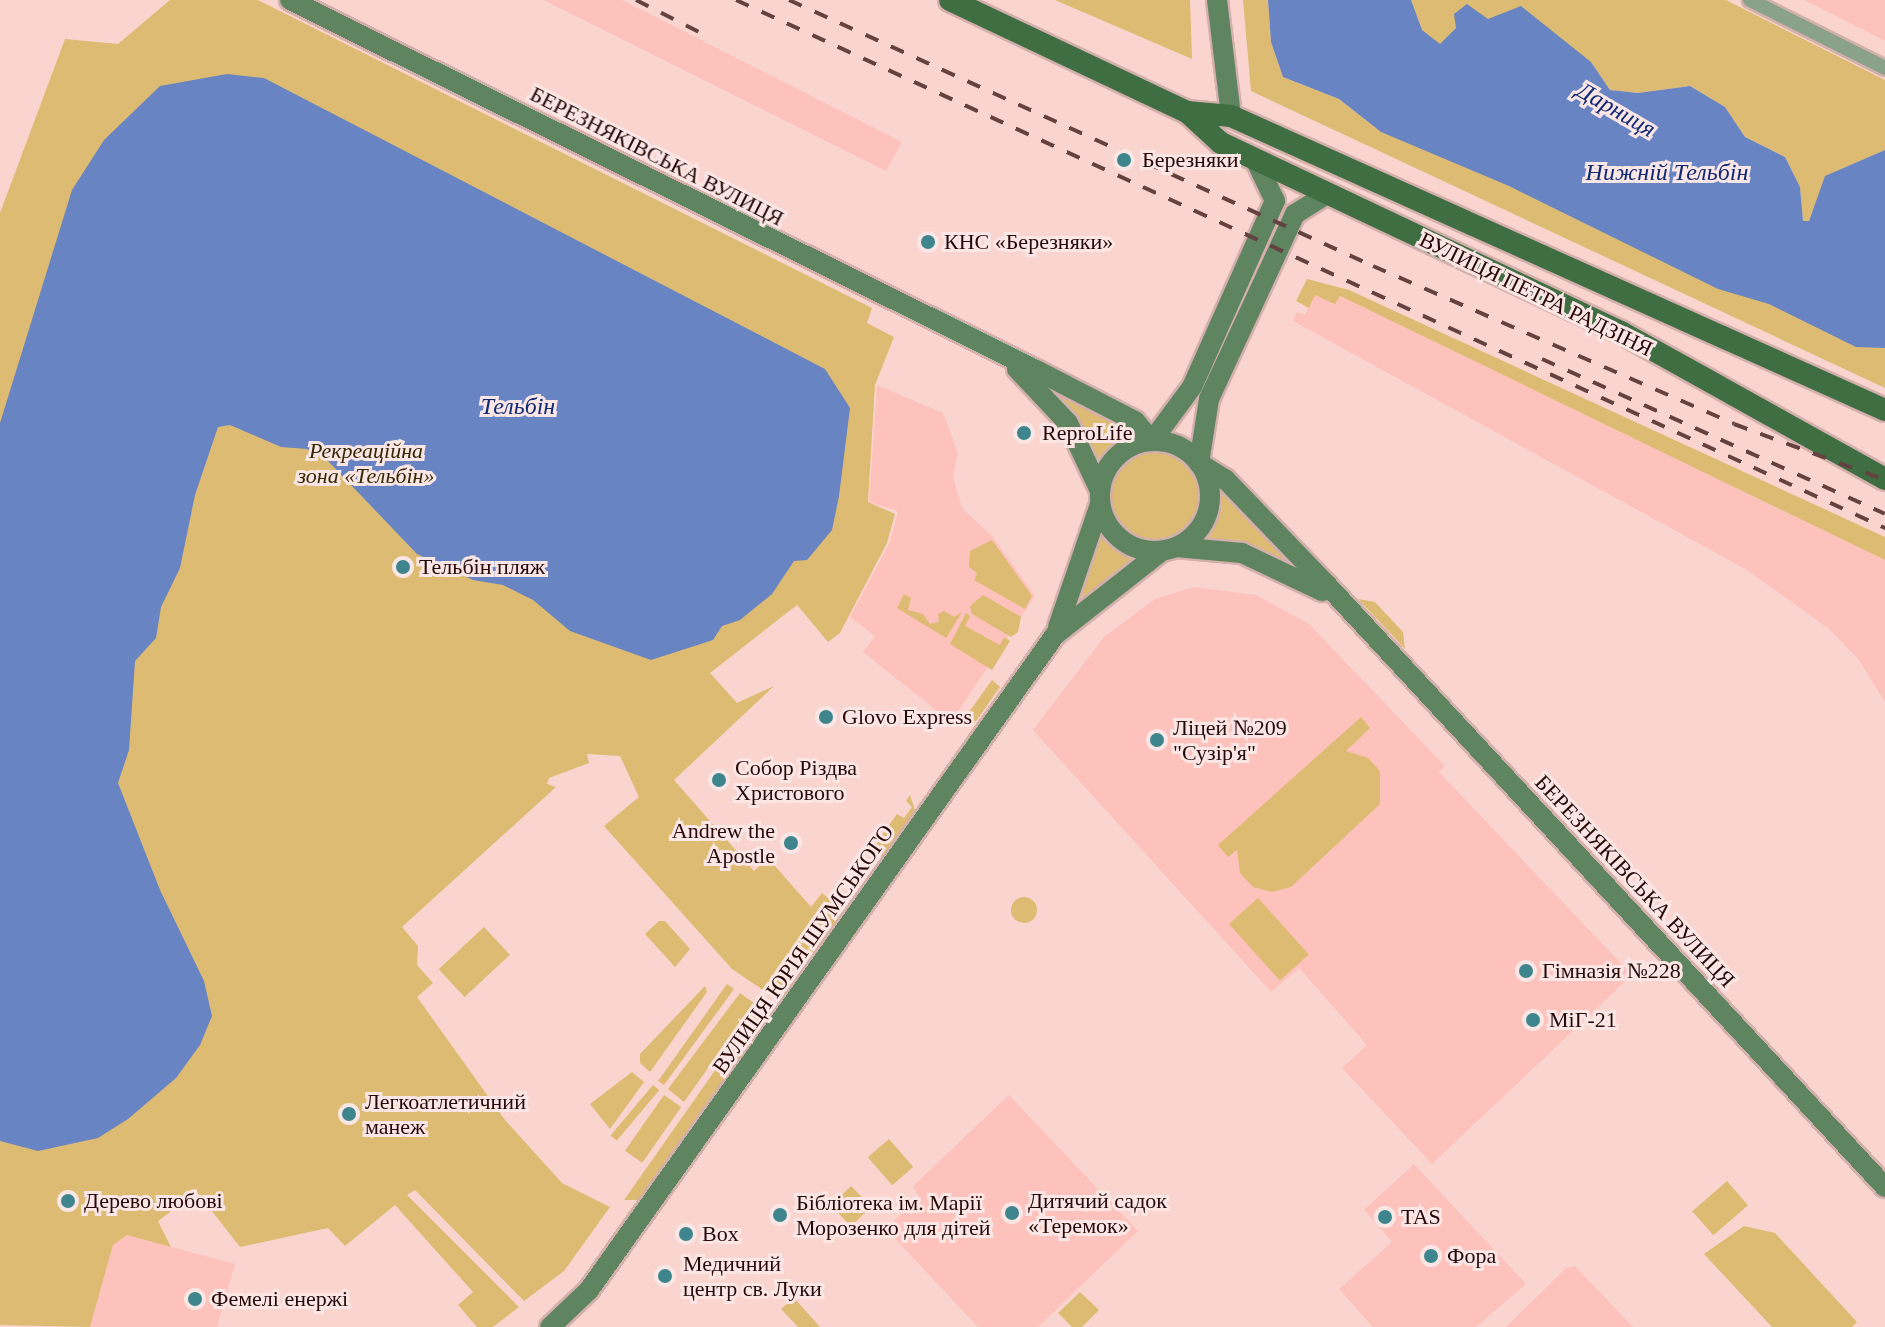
<!DOCTYPE html>
<html>
<head>
<meta charset="utf-8">
<style>
	body { margin:0 }
	#map { position:relative; width:1885px; height:1327px; overflow:hidden; background:#fad5d0; font-family:"Times New Roman",serif }
	div>[style] { position:absolute }
	.built>* { inset:0; background:#fdc2bb }
	.green>* { inset:0; background:#ddbb72; transform-origin:0 0 }
	.round { border-radius:50% }
	.water>* { inset:0; background:#6884c3 }
	.roads { filter:drop-shadow(2px 0 #d4b0ac) drop-shadow(-2px 0 #d4b0ac) drop-shadow(0 2px #d4b0ac) drop-shadow(0 -2px #d4b0ac) }
	.street>* { height:14px; margin:-7px; padding:0 7px; transform-origin:7px; border-radius:7px; background:#89a289 }
	.secondary>* { height:20px; margin:-10px; padding:0 10px; transform-origin:10px; border-radius:10px; background:#5e8460 }
	.secondary>.ring { margin:-10px; padding:0; box-sizing:content-box; background:none; border:20px solid #5e8460; border-radius:50% }
	.primary>* { height:22px; margin:-11px; padding:0 11px; transform-origin:11px; border-radius:11px; background:#3f6e42 }
	.rail>* { height:4px; margin-top:-2px; transform-origin:0; background:repeating-linear-gradient(90deg,#634240 0 14px,transparent 0 28px) }
	.dots>* { width:22px; height:22px; translate:-50% -50%; box-sizing:border-box; border:4px solid #fae7e5; border-radius:50% }
	span { translate:-50% -50%; white-space:nowrap; text-align:center; line-height:1.15; -webkit-text-stroke:6px #fae7e5; paint-order:stroke }
	.street-label { font-size:22px; color:#280908 }
	.poi-label { font-size:22px; color:#280908 }
	.left { translate:0 -50%; text-align:left }
	.right { translate:-100% -50%; text-align:right }
	.park-label { font-size:22px; color:#352805; font-style:italic }
	.water-label { font-size:24px; color:#122a74; font-style:italic }
</style>
</head>
<body>
<div id="map">
	<div class="built">
		<div style="clip-path:polygon(543px 0,622px 0,902px 142px,886px 171px)"></div>
		<div style="clip-path:polygon(1804px 0,1885px 0,1885px 41px)"></div>
		<div style="clip-path:polygon(1315px 294px,1340px 296px,1885px 560px,1885px 702px,1859px 660px,1829px 629px,1747px 570px,1293px 321px,1296px 312px,1305px 315px)"></div>
		<div style="clip-path:polygon(877px 385px,943px 413px,958px 453px,953px 477px,962px 508px,993px 537px,1035px 596px,951px 722px,863px 652px,875px 636px,850px 617px,890px 542px,898px 511px,869px 502px)"></div>
		<div style="clip-path:polygon(1194px 587px,1256px 595px,1309px 624px,1445px 766px,1439px 772px,1632px 975px,1432px 1164px,1342px 1068px,1367px 1045px,1299px 968px,1271px 992px,1033px 730px,1104px 637px,1155px 599px)"></div>
		<div style="clip-path:polygon(1009px 1095px,1138px 1231px,1038px 1327px,978px 1327px,886px 1229px,919px 1197px,913px 1186px)"></div>
		<div style="clip-path:polygon(1414px 1164px,1526px 1284px,1476px 1327px,1373px 1327px,1339px 1289px,1392px 1242px,1364px 1210px)"></div>
		<div style="clip-path:polygon(127px 1235px,235px 1264px,217px 1327px,90px 1327px,113px 1245px)"></div>
		<div style="clip-path:polygon(1575px 1266px,1633px 1327px,1506px 1327px,1566px 1268px)"></div>
	</div>
	<div class="green">
		<div style="clip-path:polygon(170px 0,258px 0,872px 308px,867px 323px,894px 337px,875px 385px,868px 502px,895px 514px,887px 543px,840px 633px,828px 642px,797px 605px,710px 673px,737px 703px,774px 686px,674px 780px,754px 871px,768px 858px,811px 907px,822px 893px,847px 914px,782px 1003px,732px 969px,604px 826px,639px 797px,620px 756px,587px 754px,589px 763px,549px 778px,547px 784px,556px 787px,402px 927px,418px 946px,417px 965px,433px 983px,417px 997px,505px 1120px,562px 1183px,610px 1207px,564px 1271px,524px 1301px,415px 1190px,407px 1195px,519px 1307px,493px 1327px,477px 1327px,458px 1305px,473px 1292px,395px 1205px,345px 1246px,328px 1228px,240px 1247px,197px 1192px,158px 1221px,171px 1247px,127px 1235px,113px 1245px,90px 1327px,0 1325px,0 213px,65px 39px,118px 44px)"></div>
		<div style="clip-path:polygon(1055px 0,1190px 0,1192px 59px)"></div>
		<div style="clip-path:polygon(1243px 0,1268px 0,1271px 42px,1283px 77px,1339px 99px,1377px 129px,1294px 0,1726px 0,1885px 80px,1885px 150px,1826px 176px,1809px 221px,1803px 221px,1800px 187px,1785px 157px,1745px 137px,1725px 107px,1690px 86px,1638px 93px,1610px 90px,1591px 62px,1488px 19px,1455px 14px,1885px 296px,1885px 388px,1251px 91px)"></div>
		<div style="clip-path:polygon(1307px 279px,1349px 290px,1885px 537px,1885px 560px,1340px 296px,1335px 304px,1315px 295px,1309px 308px,1296px 301px)"></div>
		<div style="clip-path:polygon(1039px 375px,1131px 430px,1096px 466px)"></div>
		<div class="round" style="left:1110px;top:451px;width:90px;height:90px"></div>
		<div style="clip-path:polygon(1219px 483px,1299px 570px,1262px 550px,1203px 541px,1222px 507px)"></div>
		<div style="clip-path:polygon(1099px 533px,1136px 560px,1083px 598px,1082px 596px)"></div>
		<div style="clip-path:polygon(992px 540px,1032px 596px,1025px 609px,974px 580px,977px 573px,969px 567px,970px 551px)"></div>
		<div style="clip-path:polygon(904px 594px,911px 598px,908px 610px,923px 614px,930px 624px,939px 622px,938px 614px,944px 611px,954px 617px,962px 612px,946px 638px,897px 608px)"></div>
		<div style="clip-path:polygon(983px 595px,1021px 617px,1018px 632px,1011px 637px,972px 614px,970px 606px)"></div>
		<div style="clip-path:polygon(1358px 599px,1375px 602px,1403px 632px,1405px 649px)"></div>
		<div style="clip-path:polygon(966px 613px,970px 616px,965px 626px,1000px 645px,1004px 637px,1010px 641px,992px 670px,950px 644px)"></div>
		<div style="clip-path:polygon(992px 680px,1000px 687px,977px 720px,969px 727px,961px 723px)"></div>
		<div style="clip-path:polygon(1361px 717px,1370px 728px,1346px 751px,1368px 758px,1380px 771px,1380px 804px,1291px 887px,1272px 892px,1253px 887px,1240px 873px,1237px 850px,1228px 857px,1218px 845px)"></div>
		<div style="clip-path:polygon(910px 795px,916px 813px,885px 859px,871px 850px,897px 814px,904px 818px,912px 807px,906px 801px)"></div>
		<div class="round" style="left:1011px;top:897px;width:26px;height:26px"></div>
		<div style="left:1258px;top:898px;width:76px;height:39px;rotate:48deg"></div>
		<div style="clip-path:polygon(659px 921px,665px 921px,690px 949px,675px 967px,645px 934px)"></div>
		<div style="left:484px;top:927px;width:38px;height:62px;rotate:47deg"></div>
		<div style="clip-path:polygon(727px 984px,734px 989px,664px 1085px,658px 1081px)"></div>
		<div style="clip-path:polygon(705px 986px,707px 992px,650px 1072px,640px 1063px,640px 1054px)"></div>
		<div style="clip-path:polygon(740px 993px,754px 1003px,684px 1102px,668px 1089px)"></div>
		<div style="clip-path:polygon(761px 1005px,768px 1019px,639px 1200px,624px 1200px)"></div>
		<div style="clip-path:polygon(632px 1072px,644px 1082px,610px 1129px,590px 1104px)"></div>
		<div style="left:653px;top:1085px;width:8px;height:66px;rotate:40deg"></div>
		<div style="left:664px;top:1095px;width:21px;height:68px;rotate:35deg"></div>
		<div style="left:889px;top:1139px;width:37px;height:28px;rotate:49deg"></div>
		<div style="left:1727px;top:1181px;width:32px;height:46px;rotate:49deg"></div>
		<div style="left:851px;top:1186px;width:29px;height:28px;rotate:46deg"></div>
		<div style="clip-path:polygon(1744px 1226px,1775px 1233px,1857px 1322px,1852px 1327px,1772px 1327px,1704px 1254px)"></div>
		<div style="clip-path:polygon(1080px 1292px,1099px 1310px,1082px 1327px,1072px 1327px,1058px 1313px)"></div>
		<div style="clip-path:polygon(794px 1298px,820px 1327px,798px 1327px,781px 1309px)"></div>
	</div>
	<div class="water">
		<div style="clip-path:polygon(1268px 0,1411px 0,1422px 30px,1440px 44px,1456px 28px,1454px 14px,1467px 4px,1488px 19px,1521px 6px,1591px 62px,1610px 90px,1638px 93px,1690px 86px,1725px 107px,1745px 137px,1785px 157px,1800px 187px,1803px 221px,1809px 221px,1825px 176px,1885px 150px,1885px 348px,1856px 347px,1769px 304px,1718px 289px,1509px 186px,1381px 132px,1339px 99px,1283px 77px,1271px 42px)"></div>
		<div style="clip-path:polygon(227px 74px,264px 78px,825px 369px,850px 408px,839px 496px,832px 530px,807px 560px,794px 561px,772px 594px,740px 620px,722px 626px,713px 640px,651px 660px,570px 631px,533px 600px,503px 585px,473px 580px,417px 554px,328px 461px,307px 449px,281px 447px,230px 425px,218px 427px,195px 495px,180px 568px,161px 607px,156px 638px,135px 661px,129px 750px,118px 783px,160px 890px,204px 981px,212px 1016px,200px 1045px,176px 1078px,128px 1119px,98px 1138px,38px 1151px,0 1141px,0 423px,72px 190px,104px 140px,160px 86px)"></div>
	</div>
	<div class="roads">
		<div class="street">
			<div style="left:1750px;top:0;width:151px;rotate:26.7deg"></div>
		</div>
		<div class="secondary">
			<div style="left:290px;top:0;width:833px;rotate:26.38deg"></div>
			<div style="left:1036px;top:370px;width:111px;rotate:27.3deg"></div>
			<div style="left:1135px;top:421px;width:26px;rotate:50deg"></div>
			<div style="left:1217px;top:0;width:117px;rotate:83.1deg"></div>
			<div style="left:1017px;top:369px;width:74px;rotate:46.6deg"></div>
			<div style="left:1068px;top:423px;width:75px;rotate:64.8deg"></div>
			<div style="left:1152px;top:441px;width:67px;rotate:-53.5deg"></div>
			<div style="left:1192px;top:387px;width:204px;rotate:-66deg"></div>
			<div style="left:1275px;top:201px;width:47px;rotate:-115.5deg"></div>
			<div class="ring" style="left:1100px;top:441px;width:90px;height:90px"></div>
			<div style="left:1199px;top:463px;width:31px;rotate:32deg"></div>
			<div style="left:1225px;top:479px;width:147px;rotate:46.1deg"></div>
			<div style="left:1327px;top:585px;width:821px;rotate:47.17deg"></div>
			<div style="left:1199px;top:463px;width:65px;rotate:-81.1deg"></div>
			<div style="left:1209px;top:399px;width:204px;rotate:-65.1deg"></div>
			<div style="left:1295px;top:214px;width:38px;rotate:-32deg"></div>
			<div style="left:1176px;top:547px;width:66px;rotate:5.2deg"></div>
			<div style="left:1242px;top:553px;width:89px;rotate:25.4deg"></div>
			<div style="left:1058px;top:627px;width:130px;rotate:-71.1deg"></div>
			<div style="left:550px;top:1327px;width:54px;rotate:-43.5deg"></div>
			<div style="left:589px;top:1290px;width:804px;rotate:-54.57deg"></div>
			<div style="left:1055px;top:635px;width:137px;rotate:-38.2deg"></div>
		</div>
		<div class="primary">
			<div style="left:950px;top:0;width:262px;rotate:25.3deg"></div>
			<div style="left:1187px;top:112px;width:46px;rotate:42.4deg"></div>
			<div style="left:1221px;top:143px;width:442px;rotate:25.3deg"></div>
			<div style="left:1621px;top:332px;width:302px;rotate:29.1deg"></div>
			<div style="left:1187px;top:112px;width:44px;rotate:5.2deg"></div>
			<div style="left:1231px;top:116px;width:717px;rotate:24.21deg"></div>
		</div>
	</div>
	<div class="rail">
		<div style="left:636px;top:0;width:80px;rotate:26.9deg"></div>
		<div style="left:736px;top:0;width:1265px;rotate:24.68deg"></div>
		<div style="left:789px;top:0;width:642px;rotate:24.49deg"></div>
		<div style="left:1373px;top:266px;width:394px;rotate:23.6deg"></div>
		<div style="left:1734px;top:424px;width:161px;rotate:20.3deg"></div>
		<div style="left:1542px;top:359px;width:376px;rotate:24.3deg"></div>
	</div>
	<div class="dots">
		<div style="left:1124px;top:160px;background:#3e858d"></div>
		<div style="left:928px;top:242px;background:#3e858d"></div>
		<div style="left:1024px;top:433px;background:#3e858d"></div>
		<div style="left:403px;top:567px;background:#3e858d"></div>
		<div style="left:826px;top:717px;background:#3e858d"></div>
		<div style="left:1157px;top:740px;background:#3e858d"></div>
		<div style="left:719px;top:780px;background:#3e858d"></div>
		<div style="left:791px;top:843px;background:#3e858d"></div>
		<div style="left:1526px;top:971px;background:#3e858d"></div>
		<div style="left:1533px;top:1020px;background:#3e858d"></div>
		<div style="left:349px;top:1114px;background:#3e858d"></div>
		<div style="left:68px;top:1201px;background:#3e858d"></div>
		<div style="left:1012px;top:1213px;background:#3e858d"></div>
		<div style="left:780px;top:1215px;background:#3e858d"></div>
		<div style="left:1385px;top:1217px;background:#3e858d"></div>
		<div style="left:686px;top:1234px;background:#3e858d"></div>
		<div style="left:1431px;top:1256px;background:#3e858d"></div>
		<div style="left:665px;top:1276px;background:#3e858d"></div>
		<div style="left:195px;top:1299px;background:#3e858d"></div>
	</div>
	<div class="street-label">
		<span style="left:657px;top:156px;rotate:27deg">БЕРЕЗНЯКІВСЬКА ВУЛИЦЯ</span>
		<span style="left:1536px;top:294px;rotate:26deg">ВУЛИЦЯ ПЕТРА РАДЗІНЯ</span>
		<span style="left:1635px;top:881px;rotate:47deg">БЕРЕЗНЯКІВСЬКА ВУЛИЦЯ</span>
		<span style="left:803px;top:949px;rotate:-55deg">ВУЛИЦЯ ЮРІЯ ШУМСЬКОГО</span>
	</div>
	<div class="poi-label">
		<span class="left" style="left:1142px;top:160px">Березняки</span>
		<span class="left" style="left:944px;top:242px">КНС «Березняки»</span>
		<span class="left" style="left:1042px;top:433px">ReproLife</span>
		<span class="left" style="left:419px;top:567px">Тельбін пляж</span>
		<span class="left" style="left:842px;top:717px">Glovo Express</span>
		<span class="left" style="left:1173px;top:740px">Ліцей №209<br>"Сузір'я"</span>
		<span class="left" style="left:735px;top:780px">Собор Різдва<br>Христового</span>
		<span class="right" style="left:775px;top:843px">Andrew the<br>Apostle</span>
		<span class="left" style="left:1542px;top:971px">Гімназія №228</span>
		<span class="left" style="left:1549px;top:1020px">МіГ-21</span>
		<span class="left" style="left:365px;top:1114px">Легкоатлетичний<br>манеж</span>
		<span class="left" style="left:1028px;top:1213px">Дитячий садок<br>«Теремок»</span>
		<span class="left" style="left:84px;top:1201px">Дерево любові</span>
		<span class="left" style="left:796px;top:1215px">Бібліотека ім. Марії<br>Морозенко для дітей</span>
		<span class="left" style="left:1401px;top:1217px">TAS</span>
		<span class="left" style="left:702px;top:1234px">Box</span>
		<span class="left" style="left:1447px;top:1256px">Фора</span>
		<span class="left" style="left:683px;top:1276px">Медичний<br>центр св. Луки</span>
		<span class="left" style="left:211px;top:1299px">Фемелі енержі</span>
	</div>
	<div class="park-label">
		<span style="left:366px;top:463px">Рекреаційна<br>зона «Тельбін»</span>
	</div>
	<div class="water-label">
		<span style="left:1616px;top:110px;rotate:30deg">Дарниця</span>
		<span style="left:1667px;top:173px">Нижній Тельбін</span>
		<span style="left:518px;top:407px">Тельбін</span>
	</div>
</div>
</body>
</html>
